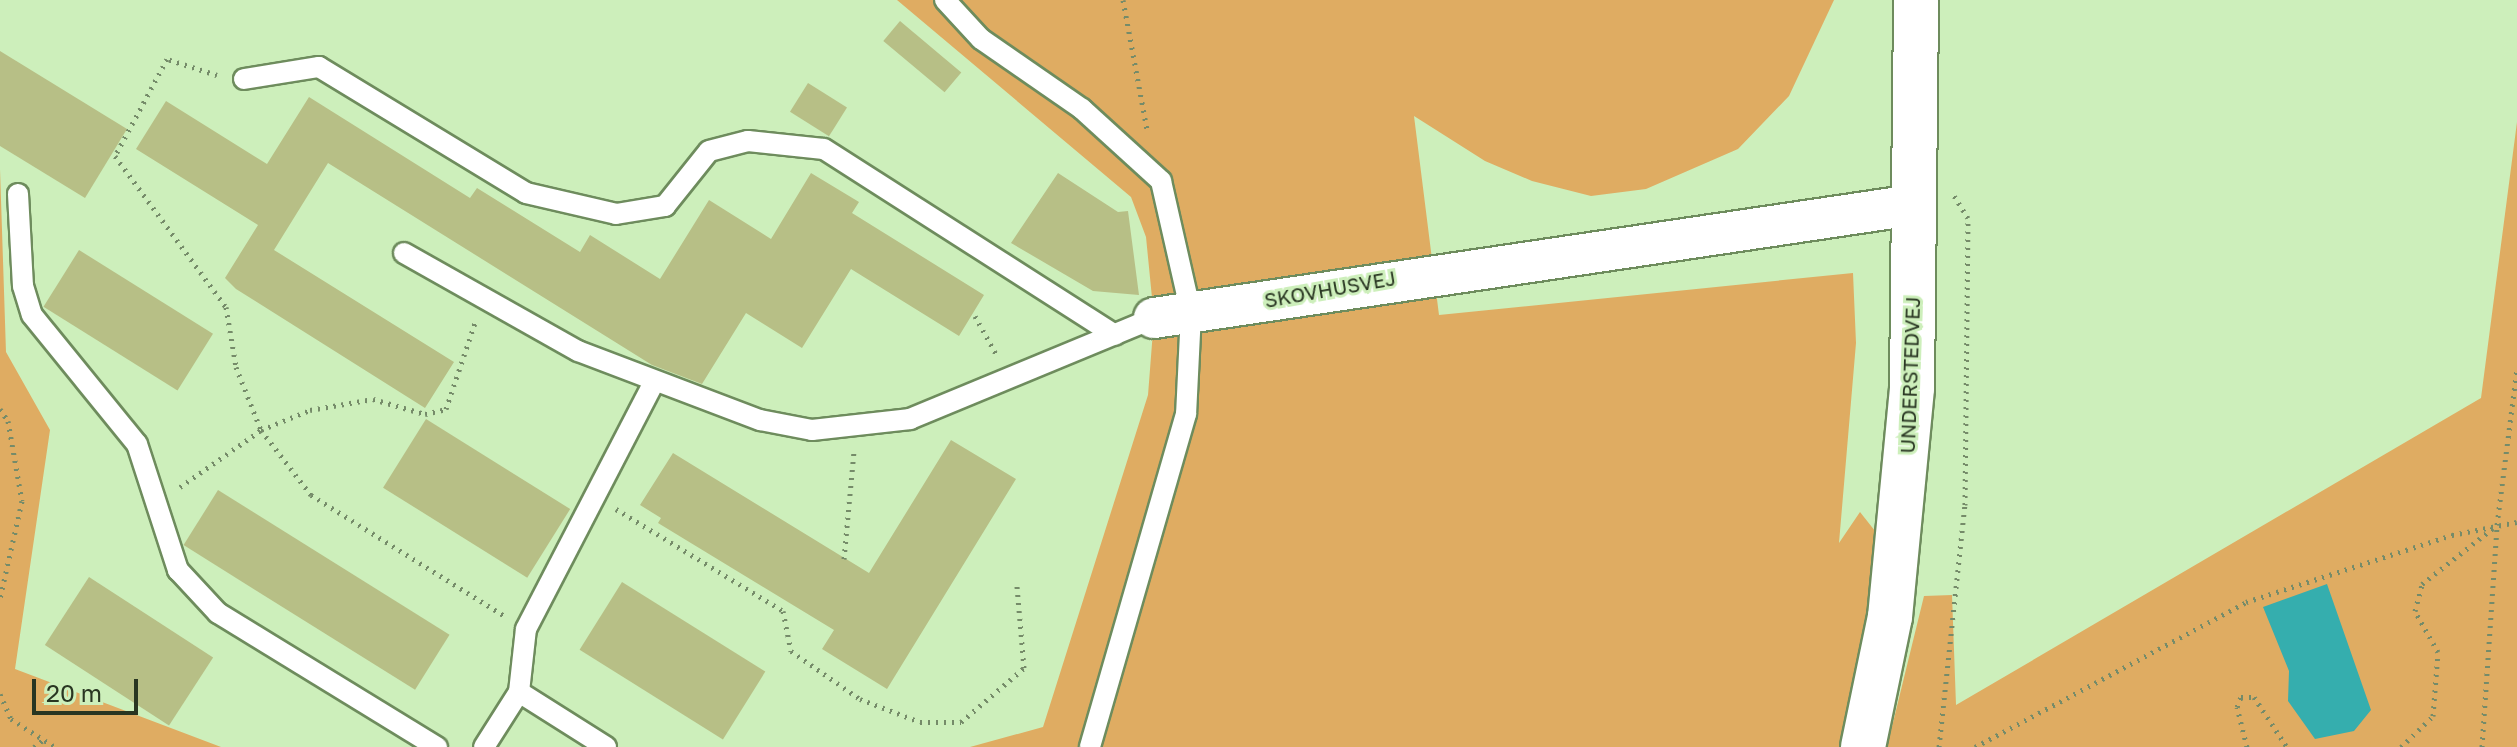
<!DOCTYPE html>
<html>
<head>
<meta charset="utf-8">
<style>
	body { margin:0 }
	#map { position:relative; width:2517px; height:747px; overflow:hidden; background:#cdefbb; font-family:"Golos Text",sans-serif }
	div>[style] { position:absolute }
	.green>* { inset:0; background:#dfac62 }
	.water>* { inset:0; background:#35aeae }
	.building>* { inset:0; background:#b7bf86; transform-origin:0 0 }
	.path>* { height:5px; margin-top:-2.5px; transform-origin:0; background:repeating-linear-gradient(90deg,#758b69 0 2px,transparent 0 8px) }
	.roads { filter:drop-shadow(2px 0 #6e8c5d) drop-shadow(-2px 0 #6e8c5d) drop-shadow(0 2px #6e8c5d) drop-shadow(0 -2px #6e8c5d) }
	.lane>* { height:20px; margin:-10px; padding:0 10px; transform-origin:10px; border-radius:10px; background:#fff }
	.street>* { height:40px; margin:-20px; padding:0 20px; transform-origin:20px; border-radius:20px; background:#fff }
	.secondary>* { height:44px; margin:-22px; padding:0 22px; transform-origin:22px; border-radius:22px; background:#fff }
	span { translate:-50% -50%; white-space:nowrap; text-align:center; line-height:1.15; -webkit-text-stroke:6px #cdefbb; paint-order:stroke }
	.street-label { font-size:20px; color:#293622 }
	.scale { position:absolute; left:32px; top:679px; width:106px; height:36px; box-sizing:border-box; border:4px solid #293622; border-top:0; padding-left:10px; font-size:24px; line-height:28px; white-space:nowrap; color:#293622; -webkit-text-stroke:6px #cdefbb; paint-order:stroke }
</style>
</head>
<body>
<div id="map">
	<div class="green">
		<div style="clip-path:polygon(897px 0,1834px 0,1789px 96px,1738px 149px,1646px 189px,1591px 196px,1532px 181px,1485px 161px,1414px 116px,1439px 315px,1853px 273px,1856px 343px,1839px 543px,1860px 512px,1879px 536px,1847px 747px,970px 747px,1043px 727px,1148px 395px,1154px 318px,1146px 237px,1131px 197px)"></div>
		<div style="clip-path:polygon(2517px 122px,2517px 747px,1887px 747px,1924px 596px,1952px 595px,1956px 705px,2481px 398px)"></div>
		<div style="clip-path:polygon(0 169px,6px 352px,50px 430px,15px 669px,221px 747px,0 747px)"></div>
	</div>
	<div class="water">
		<div style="clip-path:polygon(2327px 584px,2371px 710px,2354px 731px,2315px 739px,2288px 701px,2289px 671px,2263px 607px)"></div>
	</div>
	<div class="building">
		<div style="left:900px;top:21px;width:80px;height:26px;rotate:40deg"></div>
		<div style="clip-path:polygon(0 51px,127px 129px,85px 198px,0 146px)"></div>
		<div style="left:808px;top:83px;width:46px;height:34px;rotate:32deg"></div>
		<div style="clip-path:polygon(309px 97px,470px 198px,477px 188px,580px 252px,590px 235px,660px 279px,709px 200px,771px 239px,811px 173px,859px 202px,852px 213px,984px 295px,959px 336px,851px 269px,802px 348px,746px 313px,702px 384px,652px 365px,328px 163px,274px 250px,454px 362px,425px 408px,236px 289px,225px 278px,258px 225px,136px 149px,166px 101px,267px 164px)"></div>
		<div style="clip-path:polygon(1058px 173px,1118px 212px,1128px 211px,1139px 295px,1093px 291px,1011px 243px)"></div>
		<div style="left:79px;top:250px;width:158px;height:67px;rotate:32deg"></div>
		<div style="left:426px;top:419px;width:170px;height:81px;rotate:32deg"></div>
		<div style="clip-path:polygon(951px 440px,1016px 479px,887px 689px,822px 649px,834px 630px,658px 523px,661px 518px,640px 505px,673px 453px,869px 573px)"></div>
		<div style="left:218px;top:490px;width:273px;height:65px;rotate:32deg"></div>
		<div style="left:89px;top:577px;width:148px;height:81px;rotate:33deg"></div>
		<div style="left:622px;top:582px;width:169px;height:80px;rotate:32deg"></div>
	</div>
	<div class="path">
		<div style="left:1123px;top:0;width:132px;rotate:79.5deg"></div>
		<div style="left:217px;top:75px;width:52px;rotate:-162.3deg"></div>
		<div style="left:167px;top:59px;width:110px;rotate:118.2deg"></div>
		<div style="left:115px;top:156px;width:187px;rotate:53.7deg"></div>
		<div style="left:226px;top:307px;width:61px;rotate:80.5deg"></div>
		<div style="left:236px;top:367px;width:68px;rotate:68.4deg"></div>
		<div style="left:261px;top:430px;width:82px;rotate:52.4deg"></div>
		<div style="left:311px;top:495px;width:229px;rotate:32deg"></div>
		<div style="left:975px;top:316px;width:43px;rotate:61.1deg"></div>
		<div style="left:0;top:409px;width:14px;rotate:56deg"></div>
		<div style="left:8px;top:421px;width:81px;rotate:80.1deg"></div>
		<div style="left:22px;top:501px;width:100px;rotate:102.7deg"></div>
		<div style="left:180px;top:487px;width:99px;rotate:-35.1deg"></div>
		<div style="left:261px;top:430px;width:53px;rotate:-22.2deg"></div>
		<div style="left:310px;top:410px;width:64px;rotate:-9.9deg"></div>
		<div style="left:373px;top:399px;width:54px;rotate:16.1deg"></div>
		<div style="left:425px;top:414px;width:22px;rotate:-13deg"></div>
		<div style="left:446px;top:409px;width:91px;rotate:-71.4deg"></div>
		<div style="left:616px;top:509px;width:196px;rotate:31.4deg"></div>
		<div style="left:783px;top:611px;width:41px;rotate:78.7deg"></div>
		<div style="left:791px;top:651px;width:84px;rotate:34.8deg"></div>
		<div style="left:860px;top:699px;width:64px;rotate:21deg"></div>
		<div style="left:920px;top:722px;width:41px"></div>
		<div style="left:961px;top:722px;width:83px;rotate:-40.6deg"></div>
		<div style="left:1024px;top:668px;width:82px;rotate:-94.9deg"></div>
		<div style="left:844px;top:559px;width:107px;rotate:-84.7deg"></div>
		<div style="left:0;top:694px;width:27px;rotate:66deg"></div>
		<div style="left:11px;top:719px;width:52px;rotate:32.5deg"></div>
		<div style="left:34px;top:747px;width:11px;rotate:-38deg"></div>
		<div style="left:1939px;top:747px;width:243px;rotate:-83.9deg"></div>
		<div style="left:1965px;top:505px;width:287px;rotate:-89.4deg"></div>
		<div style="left:1968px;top:218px;width:31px;rotate:-122deg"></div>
		<div style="left:1975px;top:747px;width:307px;rotate:-28.1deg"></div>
		<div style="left:2246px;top:602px;width:217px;rotate:-18deg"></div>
		<div style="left:2452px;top:535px;width:66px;rotate:-11.3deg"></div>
		<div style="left:2247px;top:747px;width:41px;rotate:-104deg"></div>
		<div style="left:2237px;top:707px;width:11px;rotate:-68deg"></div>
		<div style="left:2241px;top:697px;width:13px"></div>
		<div style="left:2254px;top:697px;width:60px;rotate:56.6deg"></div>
		<div style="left:2401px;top:747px;width:45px;rotate:-44.1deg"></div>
		<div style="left:2433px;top:716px;width:64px;rotate:-85.5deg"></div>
		<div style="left:2438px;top:652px;width:47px;rotate:-119.3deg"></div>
		<div style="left:2415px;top:611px;width:28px;rotate:-75deg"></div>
		<div style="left:2422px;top:584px;width:95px;rotate:-38.2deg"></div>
		<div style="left:2482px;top:747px;width:223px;rotate:-86.1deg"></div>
		<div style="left:2497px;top:525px;width:157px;rotate:-82.7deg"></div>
	</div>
	<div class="roads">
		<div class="lane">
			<div style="left:945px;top:0;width:53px;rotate:47.3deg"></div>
			<div style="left:981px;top:39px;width:123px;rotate:34.7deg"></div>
			<div style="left:1082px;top:109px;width:107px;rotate:42.3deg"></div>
			<div style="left:1161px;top:181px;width:135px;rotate:77.2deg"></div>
			<div style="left:1191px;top:313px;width:101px;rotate:92.8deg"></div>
			<div style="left:1186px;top:414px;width:347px;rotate:106.1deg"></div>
			<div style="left:244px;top:79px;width:76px;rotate:-9.1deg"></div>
			<div style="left:319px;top:67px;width:242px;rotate:31.3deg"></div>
			<div style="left:526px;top:193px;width:92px;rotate:13.1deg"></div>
			<div style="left:616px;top:214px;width:50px;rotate:-9.3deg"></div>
			<div style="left:665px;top:206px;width:70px;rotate:-51.3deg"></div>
			<div style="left:709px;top:151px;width:40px;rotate:-14.4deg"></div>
			<div style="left:748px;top:141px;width:76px;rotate:6deg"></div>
			<div style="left:824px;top:149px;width:345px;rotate:32.6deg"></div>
			<div style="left:18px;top:194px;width:92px;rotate:86.9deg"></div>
			<div style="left:23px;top:286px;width:30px;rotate:73deg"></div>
			<div style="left:32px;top:315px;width:166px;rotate:50.9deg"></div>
			<div style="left:137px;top:444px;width:133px;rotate:72deg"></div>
			<div style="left:178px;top:570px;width:59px;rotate:47.1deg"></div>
			<div style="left:218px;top:613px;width:257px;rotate:31.5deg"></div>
			<div style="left:404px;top:253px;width:200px;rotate:29.4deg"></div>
			<div style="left:578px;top:351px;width:195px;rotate:20.8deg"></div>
			<div style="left:760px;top:420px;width:53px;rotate:10.9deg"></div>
			<div style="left:812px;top:430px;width:99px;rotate:-6.4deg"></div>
			<div style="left:910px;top:419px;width:264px;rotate:-22.5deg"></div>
			<div style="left:519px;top:692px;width:103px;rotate:32.3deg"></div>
			<div style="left:484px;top:747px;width:65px;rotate:-57.5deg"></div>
			<div style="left:519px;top:692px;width:63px;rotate:-83.7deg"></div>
			<div style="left:526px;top:629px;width:278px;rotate:-62.6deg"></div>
		</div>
		<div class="street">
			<div style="left:1154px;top:318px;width:767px;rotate:-8.47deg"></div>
		</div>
		<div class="secondary">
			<div style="left:1863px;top:747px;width:133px;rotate:-78.3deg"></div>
			<div style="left:1890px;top:617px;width:230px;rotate:-84.5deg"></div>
			<div style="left:1912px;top:388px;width:388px;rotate:-89.4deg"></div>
		</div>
	</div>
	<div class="street-label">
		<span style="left:1330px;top:289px;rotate:-10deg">SKOVHUSVEJ</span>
		<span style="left:1910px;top:375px;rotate:-88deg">UNDERSTEDVEJ</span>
	</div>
	<div class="scale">20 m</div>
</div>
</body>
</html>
